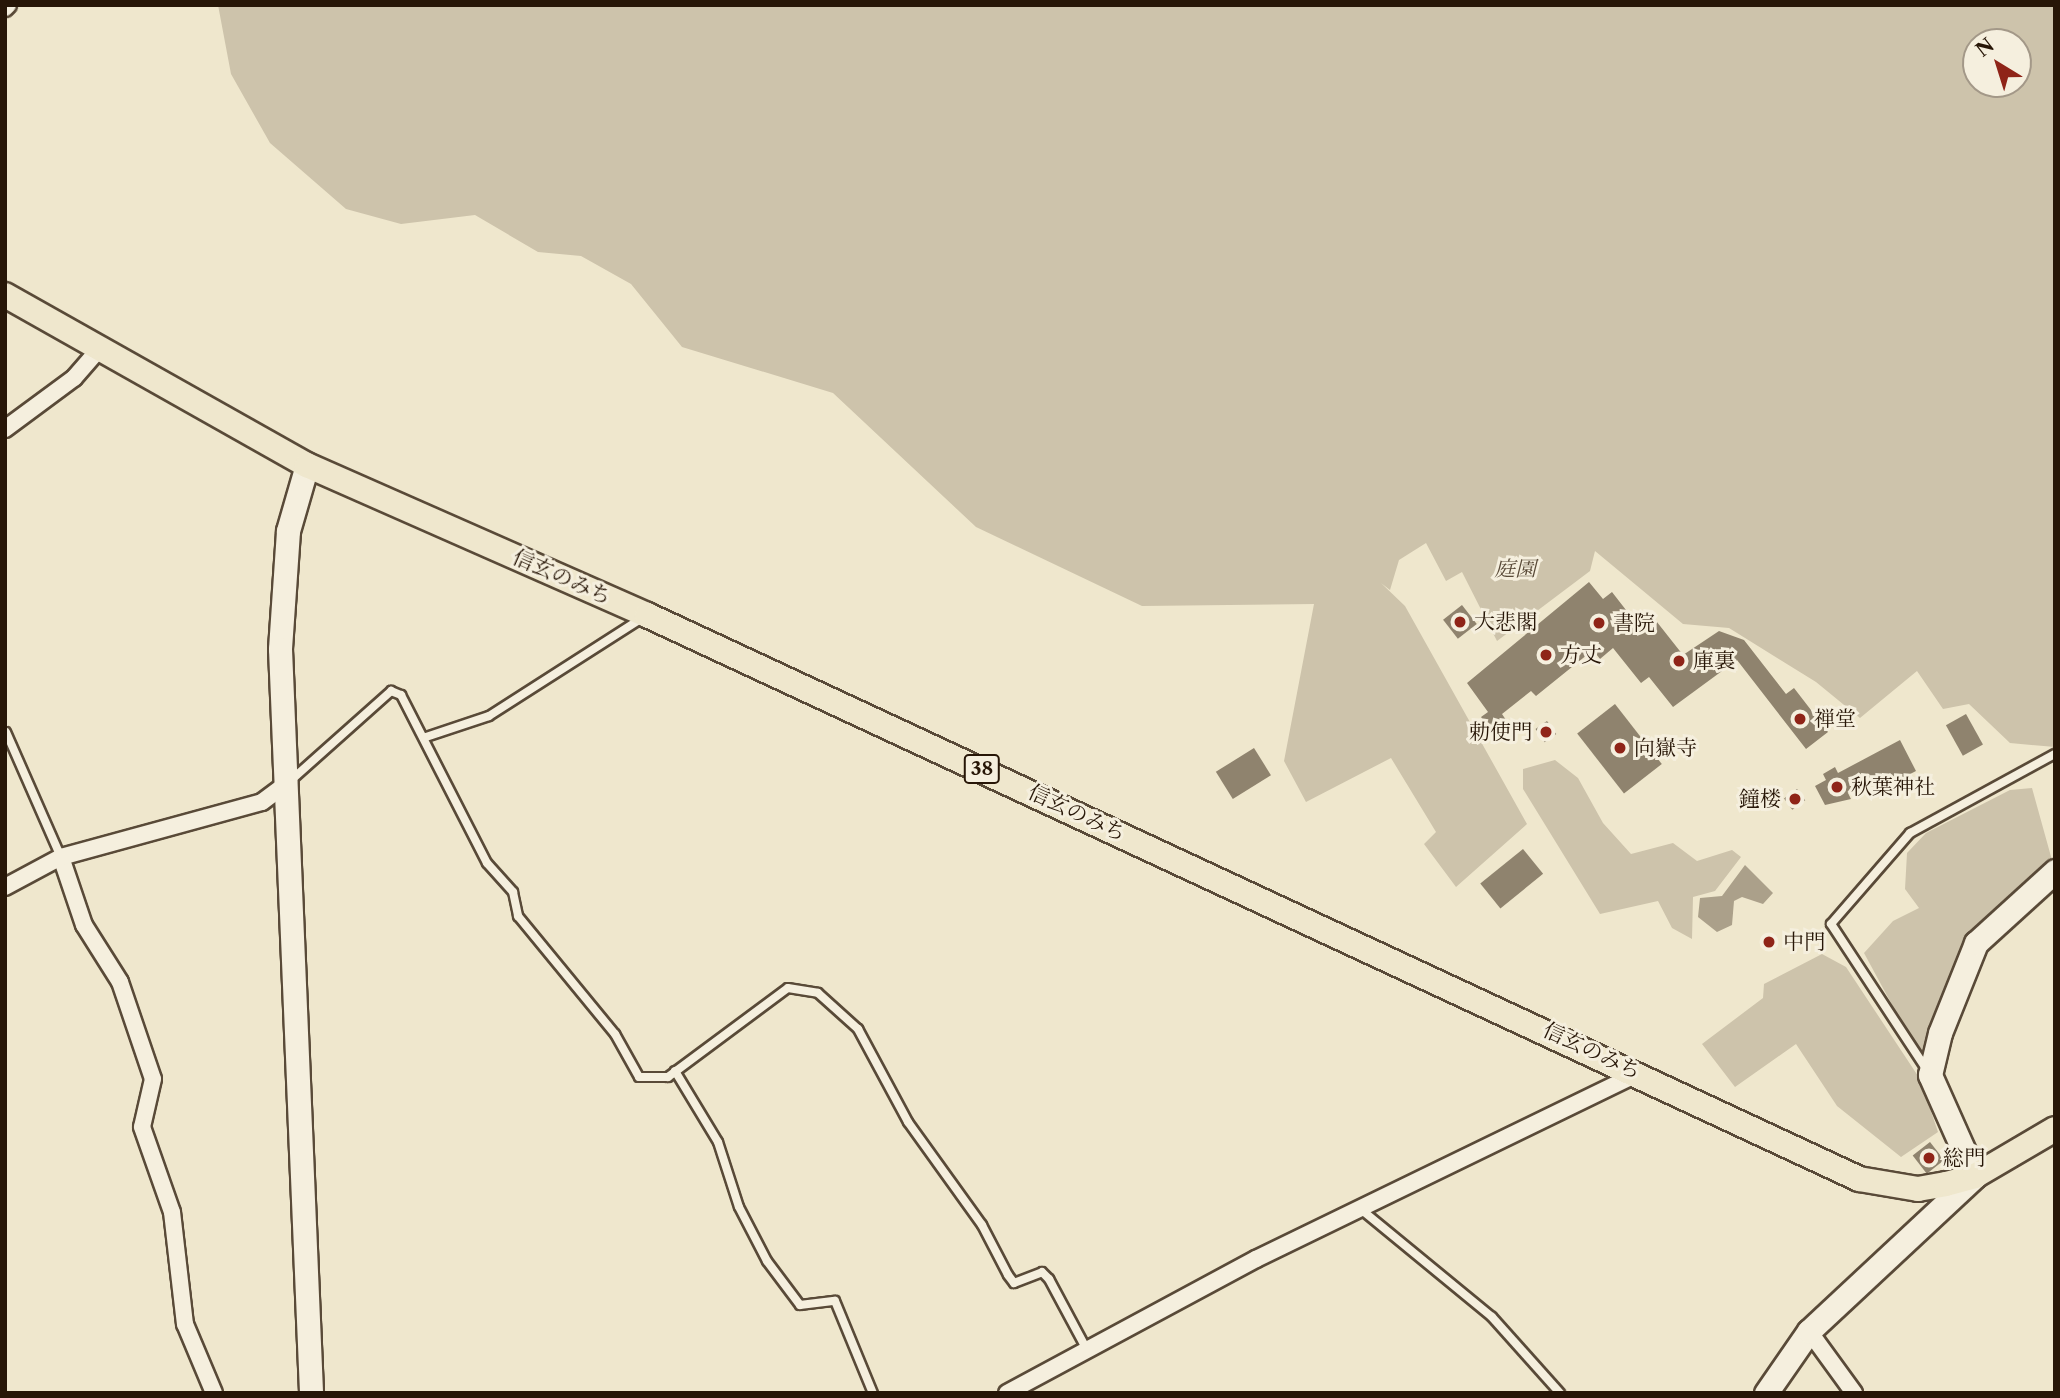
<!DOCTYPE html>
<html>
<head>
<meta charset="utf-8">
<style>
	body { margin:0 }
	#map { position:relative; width:2060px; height:1398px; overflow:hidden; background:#efe7cd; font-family:"Libre Caslon Text","Noto Serif JP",serif }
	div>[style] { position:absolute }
	.green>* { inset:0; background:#cdc3ab }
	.water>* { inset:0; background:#aba08a }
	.building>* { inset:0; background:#8f836e; transform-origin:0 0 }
	.roads { filter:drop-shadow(2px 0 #594a38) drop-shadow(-2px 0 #594a38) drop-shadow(0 2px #594a38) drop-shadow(0 -2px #594a38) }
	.lane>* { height:8px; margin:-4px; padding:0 4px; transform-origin:4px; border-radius:4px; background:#f5efde }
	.street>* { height:16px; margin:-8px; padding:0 8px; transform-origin:8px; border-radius:8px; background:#f5efde }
	.secondary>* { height:23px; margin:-11.5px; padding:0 11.5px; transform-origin:11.5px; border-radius:11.5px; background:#f5efde }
	.primary>* { height:24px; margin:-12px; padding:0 12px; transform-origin:12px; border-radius:12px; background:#efe7cd }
	.dots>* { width:19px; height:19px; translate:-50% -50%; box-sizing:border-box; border:4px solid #f5efde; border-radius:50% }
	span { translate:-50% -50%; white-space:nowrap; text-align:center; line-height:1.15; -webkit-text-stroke:6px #f5efde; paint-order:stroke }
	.shield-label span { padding:2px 5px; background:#f5efde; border:2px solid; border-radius:5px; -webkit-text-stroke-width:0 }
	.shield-label { font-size:19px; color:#271607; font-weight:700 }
	.park-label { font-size:21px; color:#594a38; font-style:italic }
	.street-label { font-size:21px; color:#271607 }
	.poi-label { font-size:21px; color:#271607 }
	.left { translate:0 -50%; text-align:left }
	.right { translate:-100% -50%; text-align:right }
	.frame { position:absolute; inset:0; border:7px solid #271607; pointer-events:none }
	.north { position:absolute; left:1962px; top:28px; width:70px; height:70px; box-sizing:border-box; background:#f5efde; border:2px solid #a39888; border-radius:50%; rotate:322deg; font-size:19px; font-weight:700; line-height:28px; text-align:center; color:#271607 }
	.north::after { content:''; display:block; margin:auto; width:24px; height:32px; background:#8f2418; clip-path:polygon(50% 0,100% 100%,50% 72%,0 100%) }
</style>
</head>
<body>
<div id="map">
	<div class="green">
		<div style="clip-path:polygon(evenodd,218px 5px,2055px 5px,2055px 747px,2010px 743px,1969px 704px,1943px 709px,1917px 671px,1860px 718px,1816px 682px,1729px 628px,1683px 624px,1595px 551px,1590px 571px,1497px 641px,1462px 572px,1446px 581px,1426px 543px,1399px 560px,1390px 590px,1381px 583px,1405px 606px,1527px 824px,1456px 887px,1424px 844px,1436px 832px,1391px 758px,1306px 802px,1284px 761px,1314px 604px,1142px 606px,976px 527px,833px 393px,682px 347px,631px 284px,581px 256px,538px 252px,475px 215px,401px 224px,346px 209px,270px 143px,231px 74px,218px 5px,2018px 42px,2018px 84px,1976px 84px,1976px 42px,2018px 42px)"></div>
		<div style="clip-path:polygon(1555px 760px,1578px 778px,1603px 823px,1631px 854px,1673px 843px,1697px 861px,1732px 850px,1741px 857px,1715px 891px,1693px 897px,1692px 939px,1672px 928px,1658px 901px,1600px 914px,1523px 789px,1523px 769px)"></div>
		<div style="clip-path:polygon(2032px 788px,2055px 871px,1976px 943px,1930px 1075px,1864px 953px,1893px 921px,1919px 908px,1905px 889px,1907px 853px,1926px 833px,2010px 790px)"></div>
		<div style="clip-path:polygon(1822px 954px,1846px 967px,1920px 1079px,1938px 1132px,1901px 1157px,1837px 1106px,1796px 1044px,1735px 1087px,1702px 1044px,1763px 998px,1764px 984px)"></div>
	</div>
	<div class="water">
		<div style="clip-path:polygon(1745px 865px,1773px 893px,1763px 904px,1742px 897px,1734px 901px,1732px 925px,1717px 932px,1698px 917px,1700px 898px,1722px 896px)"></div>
	</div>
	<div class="building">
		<div style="clip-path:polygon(1589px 582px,1603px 599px,1612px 592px,1640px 628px,1653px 617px,1683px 655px,1719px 631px,1744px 640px,1786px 694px,1794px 688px,1828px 732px,1806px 749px,1737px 660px,1673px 707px,1649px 677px,1641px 683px,1613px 648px,1600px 659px,1593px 650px,1536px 696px,1531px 691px,1502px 714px,1506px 720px,1492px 732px,1481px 717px,1488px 712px,1467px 683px)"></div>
		<div style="left:1462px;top:605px;width:24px;height:24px;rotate:52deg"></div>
		<div style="left:1615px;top:704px;width:76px;height:48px;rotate:52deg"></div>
		<div style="left:1966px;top:714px;width:35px;height:23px;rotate:61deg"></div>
		<div style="left:1547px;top:721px;width:16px;height:14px;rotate:55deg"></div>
		<div style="clip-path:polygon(1900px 740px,1916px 771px,1881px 789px,1875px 778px,1848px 793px,1851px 799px,1825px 805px,1815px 786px,1826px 780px,1823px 774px,1835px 767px,1838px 773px)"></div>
		<div style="left:1254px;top:748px;width:32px;height:45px;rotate:58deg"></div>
		<div style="left:1797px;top:789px;width:14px;height:16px;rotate:54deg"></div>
		<div style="left:1523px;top:849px;width:32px;height:55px;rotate:51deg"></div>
		<div style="left:1930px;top:1142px;width:23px;height:22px;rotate:52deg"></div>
	</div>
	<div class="roads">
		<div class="lane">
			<div style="left:6px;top:732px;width:137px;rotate:66.3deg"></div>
			<div style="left:426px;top:737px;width:66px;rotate:-18.4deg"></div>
			<div style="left:489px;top:716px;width:182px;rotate:-32.6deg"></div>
			<div style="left:289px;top:782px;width:137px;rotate:-41.7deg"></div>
			<div style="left:391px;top:691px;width:11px;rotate:22deg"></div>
			<div style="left:401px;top:695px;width:189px;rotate:62.9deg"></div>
			<div style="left:487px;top:863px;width:39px;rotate:48deg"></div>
			<div style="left:513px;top:892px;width:25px;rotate:78deg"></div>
			<div style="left:518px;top:916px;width:153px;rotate:50.6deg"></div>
			<div style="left:615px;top:1034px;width:49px;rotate:60.8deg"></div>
			<div style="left:639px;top:1077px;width:29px"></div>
			<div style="left:668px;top:1077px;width:149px;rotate:-36.6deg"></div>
			<div style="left:788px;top:988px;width:30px;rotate:9deg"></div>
			<div style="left:818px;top:993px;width:54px;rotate:42deg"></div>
			<div style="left:858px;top:1029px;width:106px;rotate:61.7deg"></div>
			<div style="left:908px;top:1122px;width:127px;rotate:54.3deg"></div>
			<div style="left:982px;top:1225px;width:56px;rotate:62.5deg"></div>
			<div style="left:1008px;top:1275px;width:10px;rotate:53deg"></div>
			<div style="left:1014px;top:1283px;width:30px;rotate:-21deg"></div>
			<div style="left:1042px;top:1272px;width:10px;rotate:45deg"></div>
			<div style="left:1049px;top:1279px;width:81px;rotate:61.8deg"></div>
			<div style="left:1927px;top:1070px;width:175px;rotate:-123.3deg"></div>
			<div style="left:1831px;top:924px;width:121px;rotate:-49deg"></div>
			<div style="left:1910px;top:833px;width:165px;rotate:-28.6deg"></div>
			<div style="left:675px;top:1071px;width:83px;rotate:58.8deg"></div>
			<div style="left:718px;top:1142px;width:68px;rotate:72.1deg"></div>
			<div style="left:739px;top:1207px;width:61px;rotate:62.6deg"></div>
			<div style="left:767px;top:1261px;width:55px;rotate:53.1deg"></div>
			<div style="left:800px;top:1305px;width:35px;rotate:-7deg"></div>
			<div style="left:835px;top:1301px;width:100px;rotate:67.6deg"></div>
			<div style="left:1363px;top:1211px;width:167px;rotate:39.4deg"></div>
			<div style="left:1492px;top:1317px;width:102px;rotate:48.2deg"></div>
		</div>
		<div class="street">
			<div style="left:5px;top:8px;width:4px;rotate:-45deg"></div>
			<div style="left:5px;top:429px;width:86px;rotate:-36.5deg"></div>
			<div style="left:74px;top:378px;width:41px;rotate:-48.9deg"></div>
			<div style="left:61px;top:857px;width:72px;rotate:71.3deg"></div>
			<div style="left:84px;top:925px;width:67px;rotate:57.7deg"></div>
			<div style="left:120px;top:982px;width:102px;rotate:71.2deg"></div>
			<div style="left:153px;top:1079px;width:49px;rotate:102.9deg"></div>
			<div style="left:142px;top:1127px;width:90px;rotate:70.6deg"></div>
			<div style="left:172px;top:1212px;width:113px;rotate:83.4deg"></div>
			<div style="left:185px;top:1324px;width:75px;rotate:67.2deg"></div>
			<div style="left:5px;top:887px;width:64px;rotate:-28.2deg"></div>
			<div style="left:61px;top:857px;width:208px;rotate:-15.3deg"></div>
			<div style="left:262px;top:802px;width:34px;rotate:-37deg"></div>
			<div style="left:1809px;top:1331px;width:77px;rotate:54deg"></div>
			<div style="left:1007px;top:1393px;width:283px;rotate:-28.3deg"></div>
			<div style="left:1256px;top:1259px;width:426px;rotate:-25.9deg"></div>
		</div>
		<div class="secondary">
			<div style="left:307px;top:465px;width:69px;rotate:106.1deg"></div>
			<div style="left:288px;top:531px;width:118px;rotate:93.9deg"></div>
			<div style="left:280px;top:649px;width:745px;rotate:87.61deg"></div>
			<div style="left:1766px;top:1393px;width:75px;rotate:-55.3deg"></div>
			<div style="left:1809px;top:1331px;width:227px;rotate:-43deg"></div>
			<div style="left:1975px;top:1176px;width:111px;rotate:-114deg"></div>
			<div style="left:1930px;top:1075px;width:43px;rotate:-76.6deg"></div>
			<div style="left:1940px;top:1033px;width:97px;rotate:-68.2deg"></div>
			<div style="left:1976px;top:943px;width:107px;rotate:-42.3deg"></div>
		</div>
		<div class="primary">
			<div style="left:5px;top:295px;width:347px;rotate:29.4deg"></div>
			<div style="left:307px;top:465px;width:372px;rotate:23.8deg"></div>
			<div style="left:647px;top:615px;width:1337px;rotate:24.95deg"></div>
			<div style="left:1859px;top:1179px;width:60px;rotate:9.6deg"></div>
			<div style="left:1918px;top:1189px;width:28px;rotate:-10deg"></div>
			<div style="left:1946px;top:1184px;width:30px;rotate:-15deg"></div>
			<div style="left:1975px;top:1176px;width:93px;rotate:-30.4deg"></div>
		</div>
	</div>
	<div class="dots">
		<div style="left:1460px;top:622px;background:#8f2418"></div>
		<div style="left:1599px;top:623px;background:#8f2418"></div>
		<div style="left:1546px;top:655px;background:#8f2418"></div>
		<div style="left:1679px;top:661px;background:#8f2418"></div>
		<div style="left:1800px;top:719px;background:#8f2418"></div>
		<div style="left:1546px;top:732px;background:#8f2418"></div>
		<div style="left:1620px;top:748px;background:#8f2418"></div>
		<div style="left:1837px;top:787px;background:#8f2418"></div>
		<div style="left:1795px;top:799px;background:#8f2418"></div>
		<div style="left:1769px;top:942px;background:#8f2418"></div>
		<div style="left:1929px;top:1158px;background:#8f2418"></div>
	</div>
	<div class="shield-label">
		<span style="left:982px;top:769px">38</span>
	</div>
	<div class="park-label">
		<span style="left:1515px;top:569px">庭園</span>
	</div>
	<div class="street-label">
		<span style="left:562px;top:577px;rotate:24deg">信玄のみち</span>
		<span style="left:1077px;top:813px;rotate:25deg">信玄のみち</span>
		<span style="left:1592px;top:1051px;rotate:25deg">信玄のみち</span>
	</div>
	<div class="poi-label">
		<span class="left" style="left:1474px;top:622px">大悲閣</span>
		<span class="left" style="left:1613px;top:623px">書院</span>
		<span class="left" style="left:1560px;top:655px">方丈</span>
		<span class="left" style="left:1693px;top:661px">庫裏</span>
		<span class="left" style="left:1814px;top:719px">禅堂</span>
		<span class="right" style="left:1532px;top:732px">勅使門</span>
		<span class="left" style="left:1634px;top:748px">向嶽寺</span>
		<span class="left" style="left:1851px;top:787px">秋葉神社</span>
		<span class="right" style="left:1781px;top:799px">鐘楼</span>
		<span class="left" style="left:1783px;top:942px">中門</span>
		<span class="left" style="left:1943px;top:1158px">総門</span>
	</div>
	<div class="frame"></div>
	<div class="north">N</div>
</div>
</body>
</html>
